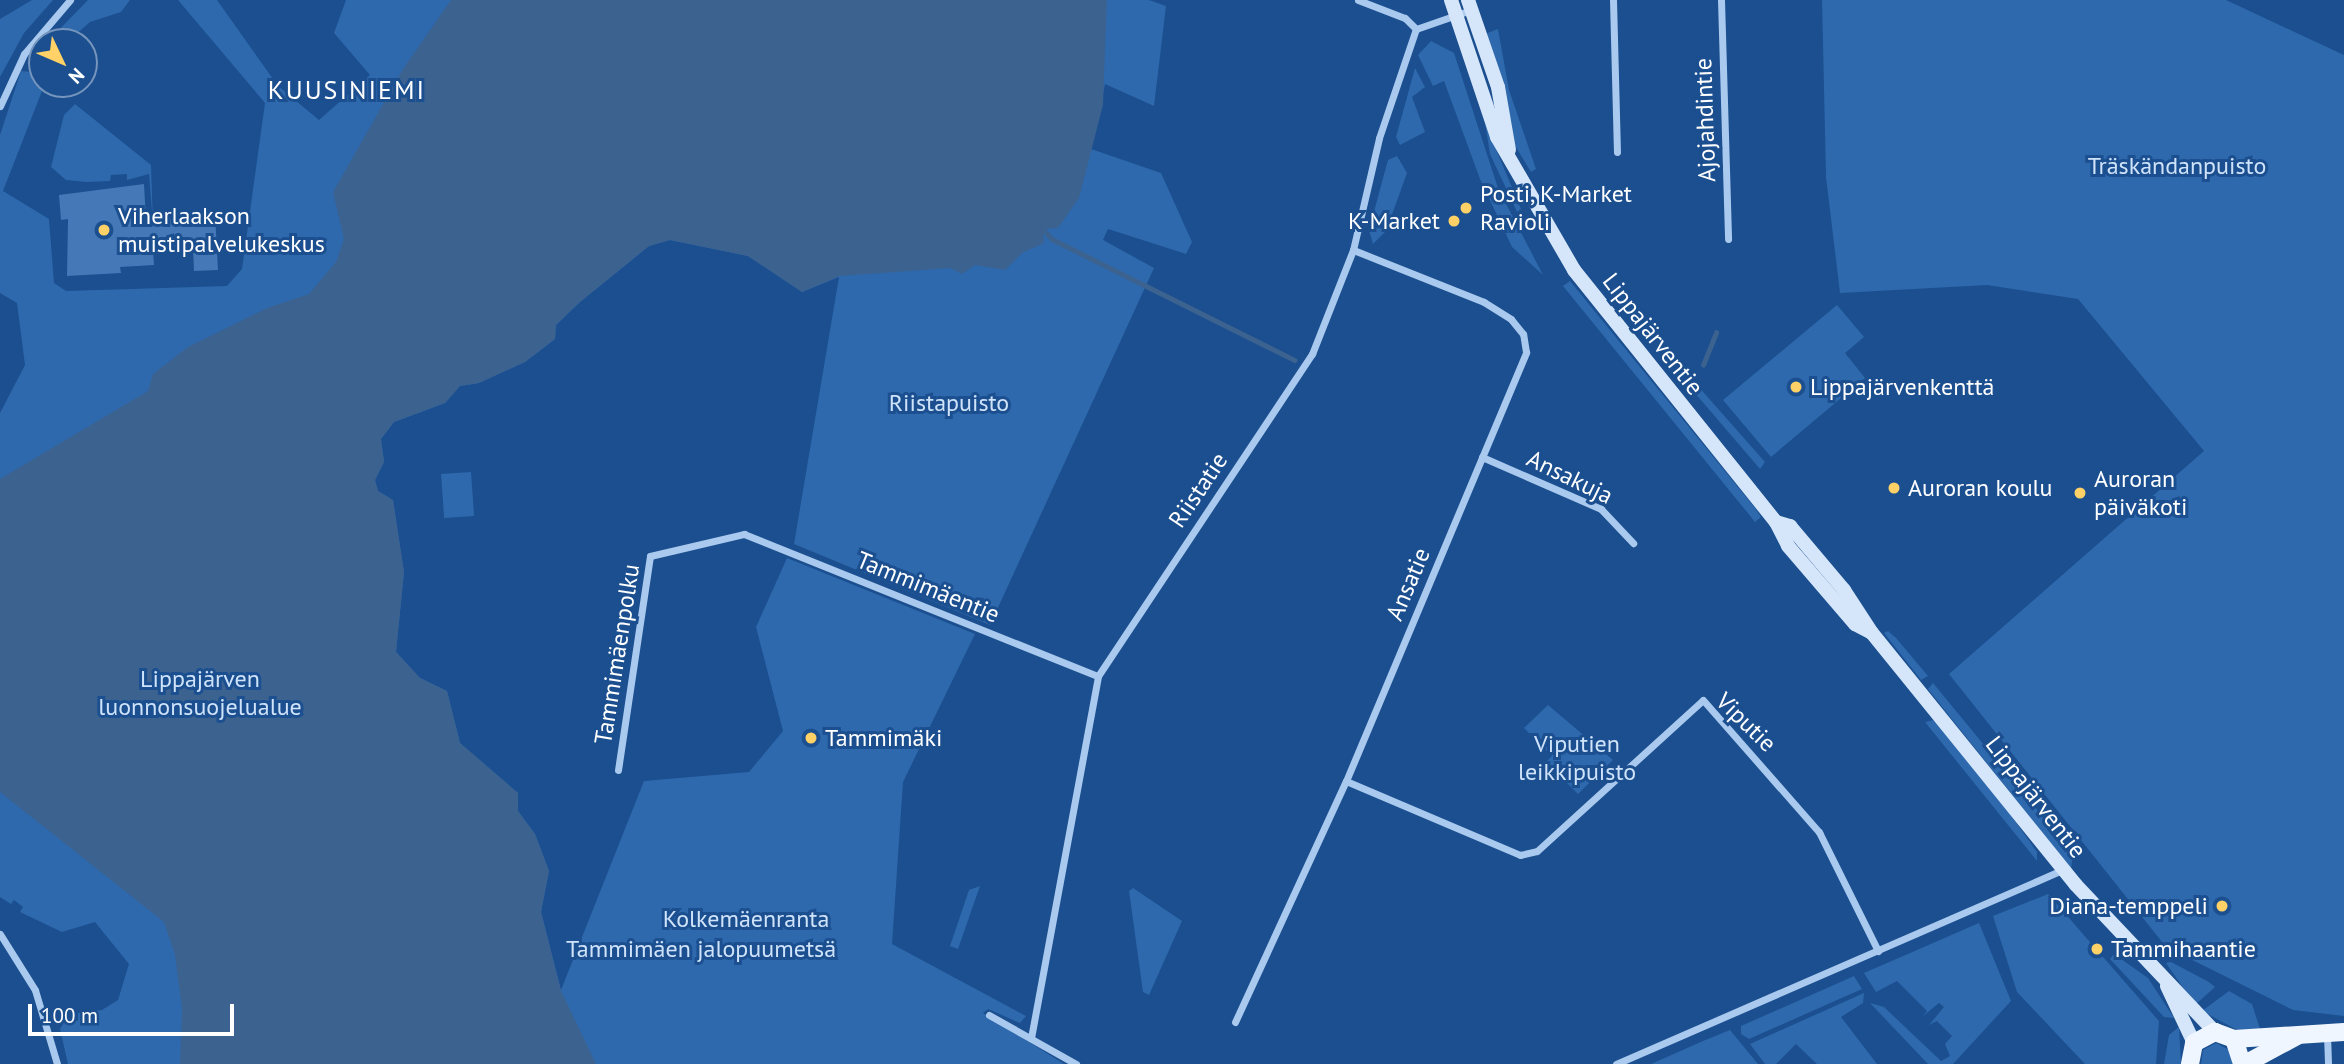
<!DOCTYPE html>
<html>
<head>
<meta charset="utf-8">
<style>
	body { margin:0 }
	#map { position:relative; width:2344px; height:1064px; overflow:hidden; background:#1b4f8f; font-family:"PT Sans",sans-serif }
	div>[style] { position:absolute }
	.green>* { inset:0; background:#2e69ad; transform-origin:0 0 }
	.water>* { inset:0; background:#3c6290 }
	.stream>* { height:4.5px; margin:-2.25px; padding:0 2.25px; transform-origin:2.25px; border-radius:2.25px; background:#3c6290 }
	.building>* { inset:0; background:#4478b7 }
	.minor>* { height:7px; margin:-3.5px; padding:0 3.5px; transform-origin:3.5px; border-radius:3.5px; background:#a9c9ee }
	.secondary>* { height:14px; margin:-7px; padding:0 7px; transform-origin:7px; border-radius:7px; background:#d6e6fa }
	.primary>* { height:18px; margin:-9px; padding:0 9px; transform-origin:9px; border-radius:9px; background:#f0f6ff }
	.dots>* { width:19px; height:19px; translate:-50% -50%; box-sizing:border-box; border:4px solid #1b4f8f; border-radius:50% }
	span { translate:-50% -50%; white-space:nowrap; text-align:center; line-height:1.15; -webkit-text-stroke:6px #1b4f8f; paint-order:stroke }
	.street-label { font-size:24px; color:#fff }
	.park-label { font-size:24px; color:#cfe3fa }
	.poi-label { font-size:24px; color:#fff }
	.left { translate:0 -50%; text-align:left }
	.right { translate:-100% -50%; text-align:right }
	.neighbourhood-label { font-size:26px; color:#fff; letter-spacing:2px }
	.north { position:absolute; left:28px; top:28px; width:70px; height:70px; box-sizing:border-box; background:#1b4f8f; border:2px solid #7695bc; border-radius:50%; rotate:134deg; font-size:19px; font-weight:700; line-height:28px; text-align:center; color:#fff }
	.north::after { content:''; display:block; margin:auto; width:24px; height:32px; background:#ffd166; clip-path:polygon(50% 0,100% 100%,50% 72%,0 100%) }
	.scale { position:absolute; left:28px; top:1004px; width:206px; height:32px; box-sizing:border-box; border:4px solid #fff; border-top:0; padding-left:9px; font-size:21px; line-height:24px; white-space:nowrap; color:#fff; -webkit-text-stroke:5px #1b4f8f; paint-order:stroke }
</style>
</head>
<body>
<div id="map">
	<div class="green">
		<div style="clip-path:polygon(32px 0,53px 0,24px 33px,0 77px,0 19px)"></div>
		<div style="clip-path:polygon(88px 0,130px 0,121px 12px,90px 22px,67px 42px,47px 42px)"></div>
		<div style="clip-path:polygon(178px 0,217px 0,278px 86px,319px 120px,370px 75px,334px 33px,346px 0,1149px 0,1166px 6px,1154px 106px,1105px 84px,1091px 149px,1161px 173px,1192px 242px,1186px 254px,1108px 229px,1103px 240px,1154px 268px,990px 625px,794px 544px,839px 277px,802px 292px,748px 256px,670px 240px,649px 246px,580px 302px,556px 325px,555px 339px,525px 362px,479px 383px,460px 386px,445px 403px,394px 422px,381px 439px,384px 462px,375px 480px,378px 491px,393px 500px,404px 572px,396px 652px,420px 678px,447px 691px,460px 743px,518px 793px,518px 811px,535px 834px,549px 871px,541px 912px,561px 990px,644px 781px,749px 772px,783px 731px,756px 627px,787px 558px,975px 634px,903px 782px,892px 944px,1026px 1016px,1020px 1023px,988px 1009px,983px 1013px,1064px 1064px,68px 1064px,60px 1029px,67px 1017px,78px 1021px,78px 1013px,102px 1010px,118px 1000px,129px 964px,95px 922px,62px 932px,20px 912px,23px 907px,14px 900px,11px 904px,0 897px,0 413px,25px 365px,17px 303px,0 293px,0 135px,21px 71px,42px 73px,42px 84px,51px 84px,42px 91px,3px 191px,49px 219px,54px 283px,66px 291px,227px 286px,242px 269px,265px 103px)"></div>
		<div style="clip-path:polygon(1822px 0,2226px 0,2344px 55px,2344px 1016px,2293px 1010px,2166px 947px,1949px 674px,2204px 451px,2078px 299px,1987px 285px,1840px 293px,1826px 177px)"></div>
		<div style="clip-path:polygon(1498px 29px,1509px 90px,1536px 169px,1531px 172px,1514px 144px,1485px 34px)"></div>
		<div style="clip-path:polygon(1431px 41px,1454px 53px,1498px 188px,1543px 275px,1512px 247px,1480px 179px,1444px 81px,1433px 86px,1418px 55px)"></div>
		<div style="clip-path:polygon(1415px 68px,1425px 87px,1412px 97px,1425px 132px,1400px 145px,1396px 137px)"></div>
		<div style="clip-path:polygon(75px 104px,151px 165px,153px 224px,149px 174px,127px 180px,127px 174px,111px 175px,110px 181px,87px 182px,66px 180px,51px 167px,64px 115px)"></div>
		<div style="clip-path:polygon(1485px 123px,1521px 209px,1517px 212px,1490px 154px)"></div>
		<div style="clip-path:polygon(1397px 156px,1407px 173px,1386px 231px,1373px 244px,1369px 230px,1388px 160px)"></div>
		<div style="clip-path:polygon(1570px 281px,1755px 508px,1761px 517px,1755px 522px,1563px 286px)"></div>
		<div style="clip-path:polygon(1837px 305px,1864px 337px,1845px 353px,1865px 378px,1771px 457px,1723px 400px)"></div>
		<div style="clip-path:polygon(1697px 385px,1765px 462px,1760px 469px,1694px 392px)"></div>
		<div style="left:471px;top:472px;width:44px;height:30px;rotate:86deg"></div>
		<div style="clip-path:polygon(1888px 631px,1896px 638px,1928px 676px,1921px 680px,1884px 633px)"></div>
		<div style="clip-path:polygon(1933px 683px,2073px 853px,2071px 869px,1928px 689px)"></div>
		<div style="clip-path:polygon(1548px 705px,1613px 760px,1578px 794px,1546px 762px,1552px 756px,1524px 728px)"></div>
		<div style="clip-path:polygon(1934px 720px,2006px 808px,2037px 852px,2037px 861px,1925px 722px)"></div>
		<div style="clip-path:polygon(980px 886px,958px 949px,950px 946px,969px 890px)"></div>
		<div style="clip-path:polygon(1133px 888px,1182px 921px,1149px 995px,1143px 992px,1129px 891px)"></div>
		<div style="clip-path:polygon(2048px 894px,2159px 1021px,2156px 1064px,2085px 1064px,2017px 992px,1993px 916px)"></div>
		<div style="clip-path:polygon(1979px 923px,2011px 1001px,1953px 1064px,1928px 1064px,1870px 1003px,1884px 1007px,1941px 1061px,1950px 1056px,1945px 1044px,1952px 1036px,1937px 1021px,1929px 1025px,1944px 1007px,1939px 1003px,1922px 1017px,1927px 1011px,1897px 981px,1876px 992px,1864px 973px)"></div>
		<div style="clip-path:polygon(2114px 954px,2148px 978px,2174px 1018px,2164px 1017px,2110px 959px)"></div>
		<div style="clip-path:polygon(2171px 962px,2209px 982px,2215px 987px,2195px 1005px,2166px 963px)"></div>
		<div style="clip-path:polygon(1854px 976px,1862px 989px,1749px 1039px,1741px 1034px,1741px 1026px)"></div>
		<div style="clip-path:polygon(2229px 991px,2252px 1004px,2261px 1032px,2239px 1031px,2202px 1011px)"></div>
		<div style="clip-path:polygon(1864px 993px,1863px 1003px,1841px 1017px,1877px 1064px,1817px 1064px,1796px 1044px,1776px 1064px,1765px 1064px,1750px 1044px)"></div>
		<div style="clip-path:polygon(2179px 1027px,2181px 1064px,2164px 1064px,2169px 1035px)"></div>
		<div style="clip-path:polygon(1730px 1030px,1758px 1064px,1651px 1064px,1703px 1041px)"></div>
		<div style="clip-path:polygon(2216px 1043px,2231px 1051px,2232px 1064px,2201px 1064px,2203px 1050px)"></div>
	</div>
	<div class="water">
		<div style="clip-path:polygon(451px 0,1107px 0,1103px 105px,1079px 198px,1058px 228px,1043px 229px,1044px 243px,1022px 253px,1005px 270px,975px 265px,962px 274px,950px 268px,840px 276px,802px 292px,748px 256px,670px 240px,649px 246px,580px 302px,556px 325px,555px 339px,525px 362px,479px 383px,460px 386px,445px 403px,394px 422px,381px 439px,384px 462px,375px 480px,378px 491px,393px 500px,404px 572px,396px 652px,420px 678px,447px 691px,460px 743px,518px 793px,518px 811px,535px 834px,549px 871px,541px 912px,561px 991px,596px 1064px,180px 1064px,182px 1009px,175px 955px,164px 922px,0 792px,0 479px,148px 391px,153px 374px,188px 347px,267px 308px,309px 294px,336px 262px,344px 239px,333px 192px,403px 69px)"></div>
	</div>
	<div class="stream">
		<div style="left:1043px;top:229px;width:13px;rotate:48deg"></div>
		<div style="left:1052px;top:239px;width:271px;rotate:26.5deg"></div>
		<div style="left:1703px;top:365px;width:35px;rotate:-68deg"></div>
	</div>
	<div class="building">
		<div style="clip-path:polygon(144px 184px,146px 221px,215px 213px,218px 270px,194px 271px,193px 249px,153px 251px,154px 265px,120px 267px,121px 273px,67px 276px,68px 219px,61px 220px,59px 195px)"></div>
	</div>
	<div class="minor">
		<div style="left:1358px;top:0;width:50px;rotate:21deg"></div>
		<div style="left:1405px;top:18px;width:16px;rotate:45deg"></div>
		<div style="left:1613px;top:0;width:152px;rotate:88.5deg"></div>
		<div style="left:1721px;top:0;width:239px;rotate:88.3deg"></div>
		<div style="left:0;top:106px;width:57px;rotate:-65.2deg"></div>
		<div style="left:24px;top:54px;width:71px;rotate:-49.6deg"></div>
		<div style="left:1482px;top:457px;width:130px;rotate:23.6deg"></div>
		<div style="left:1601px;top:509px;width:47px;rotate:46.7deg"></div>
		<div style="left:618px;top:770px;width:216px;rotate:-81.5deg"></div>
		<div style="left:650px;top:556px;width:97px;rotate:-13.2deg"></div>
		<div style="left:744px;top:534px;width:381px;rotate:21.9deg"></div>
		<div style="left:1346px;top:781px;width:189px;rotate:23deg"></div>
		<div style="left:1520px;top:855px;width:17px;rotate:-13deg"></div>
		<div style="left:1537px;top:851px;width:224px;rotate:-42.3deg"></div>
		<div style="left:1703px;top:700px;width:176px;rotate:48.7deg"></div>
		<div style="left:1819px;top:832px;width:133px;rotate:63.6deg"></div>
		<div style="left:0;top:934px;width:66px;rotate:58deg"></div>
		<div style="left:35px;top:990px;width:77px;rotate:73.4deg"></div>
		<div style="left:989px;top:1015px;width:100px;rotate:29.4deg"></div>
		<div style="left:1235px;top:1022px;width:265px;rotate:-65.3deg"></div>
		<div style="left:1346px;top:781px;width:465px;rotate:-67.2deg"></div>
		<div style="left:1526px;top:352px;width:18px;rotate:-99deg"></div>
		<div style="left:1523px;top:334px;width:19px;rotate:-129deg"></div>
		<div style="left:1511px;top:319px;width:32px;rotate:-148deg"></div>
		<div style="left:1484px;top:302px;width:141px;rotate:-158.3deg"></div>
		<div style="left:2327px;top:1034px;width:30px;rotate:88deg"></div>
		<div style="left:1031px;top:1038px;width:368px;rotate:-79.5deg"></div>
		<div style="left:1098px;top:676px;width:387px;rotate:-56.4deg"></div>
		<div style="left:1312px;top:354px;width:112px;rotate:-68.5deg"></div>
		<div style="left:1353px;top:250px;width:115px;rotate:-76.9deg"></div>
		<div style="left:1379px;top:138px;width:115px;rotate:-71.3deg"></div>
		<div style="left:1416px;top:29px;width:58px;rotate:-19.1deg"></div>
		<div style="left:1616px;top:1064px;width:487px;rotate:-23.5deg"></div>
	</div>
	<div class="secondary">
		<div style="left:1451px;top:0;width:145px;rotate:71.4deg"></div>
		<div style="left:1497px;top:137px;width:154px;rotate:59.9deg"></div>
		<div style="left:1574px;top:270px;width:323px;rotate:51.3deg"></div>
		<div style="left:1776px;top:522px;width:27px;rotate:63deg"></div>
		<div style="left:1788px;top:546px;width:103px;rotate:49.3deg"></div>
		<div style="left:1855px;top:624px;width:19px;rotate:28deg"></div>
		<div style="left:1468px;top:0;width:92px;rotate:71deg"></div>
		<div style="left:1498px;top:87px;width:64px;rotate:80.1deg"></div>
		<div style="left:1776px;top:522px;width:15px;rotate:16deg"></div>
		<div style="left:1790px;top:526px;width:84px;rotate:49.8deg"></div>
		<div style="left:1844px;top:590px;width:51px;rotate:56.9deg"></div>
		<div style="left:1872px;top:633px;width:324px;rotate:51deg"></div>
		<div style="left:2076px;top:885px;width:202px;rotate:46.6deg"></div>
		<div style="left:2167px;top:986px;width:63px;rotate:64.7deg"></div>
	</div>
	<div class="primary">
		<div style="left:2234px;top:1039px;width:110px;rotate:-3.6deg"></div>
		<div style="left:2190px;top:1064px;width:21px;rotate:-79deg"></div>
		<div style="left:2194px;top:1043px;width:24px;rotate:-28deg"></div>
		<div style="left:2215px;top:1032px;width:20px;rotate:20deg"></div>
		<div style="left:2234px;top:1039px;width:26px;rotate:72deg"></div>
		<div style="left:2245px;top:1064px;width:59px;rotate:-28.3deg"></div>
	</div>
	<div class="dots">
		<div style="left:1466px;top:208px;background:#ffd166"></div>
		<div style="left:1454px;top:221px;background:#ffd166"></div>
		<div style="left:104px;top:230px;background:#ffd166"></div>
		<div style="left:1796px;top:387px;background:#ffd166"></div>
		<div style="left:1894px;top:488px;background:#ffd166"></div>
		<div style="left:2080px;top:493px;background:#ffd166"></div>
		<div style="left:811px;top:738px;background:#ffd166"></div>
		<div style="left:2222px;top:906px;background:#ffd166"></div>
		<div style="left:2097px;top:949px;background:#ffd166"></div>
	</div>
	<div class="street-label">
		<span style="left:1705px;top:120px;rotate:-92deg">Ajojahdintie</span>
		<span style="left:1653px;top:334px;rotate:52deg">Lippajärventie</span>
		<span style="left:1570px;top:477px;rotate:26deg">Ansakuja</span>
		<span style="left:1198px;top:490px;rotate:-56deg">Riistatie</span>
		<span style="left:1408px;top:584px;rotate:-67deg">Ansatie</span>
		<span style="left:928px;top:587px;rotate:22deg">Tammimäentie</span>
		<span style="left:617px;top:654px;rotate:-81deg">Tammimäenpolku</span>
		<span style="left:1746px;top:722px;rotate:44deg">Viputie</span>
		<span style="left:2036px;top:797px;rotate:52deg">Lippajärventie</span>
	</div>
	<div class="park-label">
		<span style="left:2177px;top:166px">Träskändanpuisto</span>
		<span style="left:949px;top:403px">Riistapuisto</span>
		<span style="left:200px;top:693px">Lippajärven<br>luonnonsuojelualue</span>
		<span style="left:1577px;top:758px">Viputien<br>leikkipuisto</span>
		<span style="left:746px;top:919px">Kolkemäenranta</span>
		<span style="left:701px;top:949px">Tammimäen jalopuumetsä</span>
	</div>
	<div class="poi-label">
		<span class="left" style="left:1480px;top:208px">Posti, K-Market<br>Ravioli</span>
		<span class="left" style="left:118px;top:230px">Viherlaakson<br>muistipalvelukeskus</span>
		<span class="right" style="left:1440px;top:221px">K-Market</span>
		<span class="left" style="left:1810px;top:387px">Lippajärvenkenttä</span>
		<span class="left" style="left:2094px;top:493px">Auroran<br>päiväkoti</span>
		<span class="left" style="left:1908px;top:488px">Auroran koulu</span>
		<span class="left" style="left:825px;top:738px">Tammimäki</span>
		<span class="right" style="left:2208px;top:906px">Diana-temppeli</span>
		<span class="left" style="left:2111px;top:949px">Tammihaantie</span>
	</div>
	<div class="neighbourhood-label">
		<span style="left:347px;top:90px">KUUSINIEMI</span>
	</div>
	<div class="north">N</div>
	<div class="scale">100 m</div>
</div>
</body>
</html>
